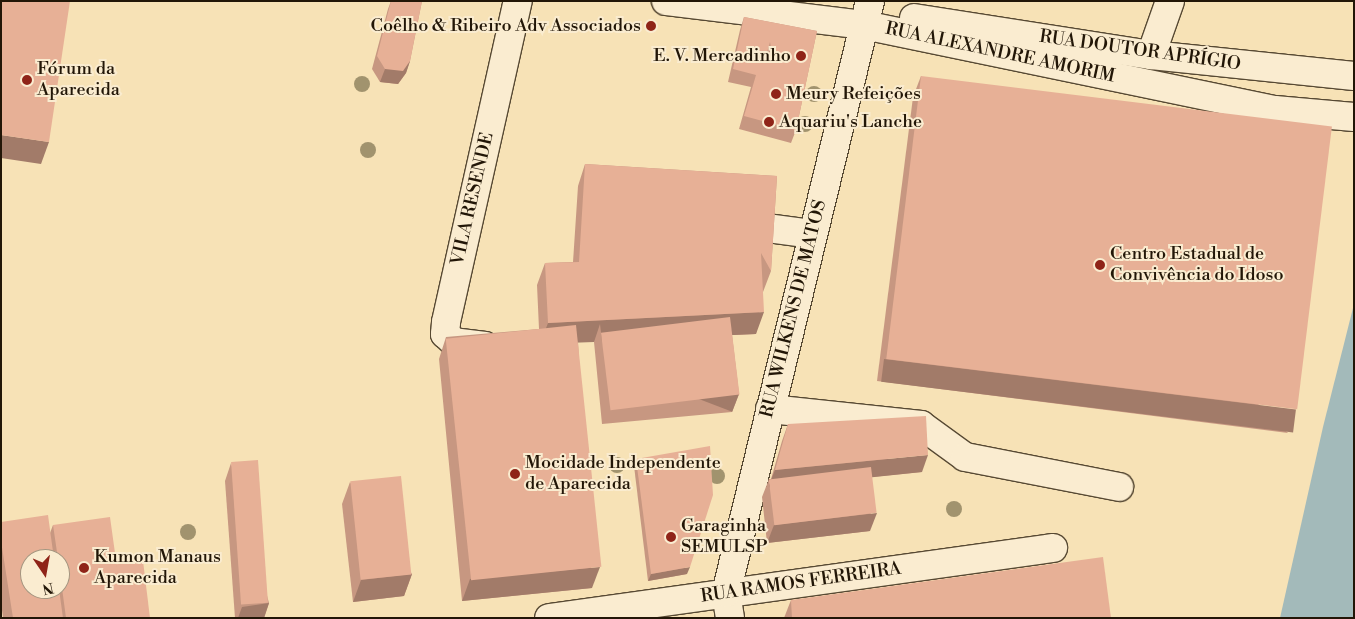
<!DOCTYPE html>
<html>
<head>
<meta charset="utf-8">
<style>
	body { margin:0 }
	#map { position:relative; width:1355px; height:619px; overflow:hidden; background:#f7e2b6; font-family:"Libre Bodoni",serif }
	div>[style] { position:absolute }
	.water>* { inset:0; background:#a3baba }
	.roads { filter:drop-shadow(1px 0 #574933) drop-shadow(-1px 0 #574933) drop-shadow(0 1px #574933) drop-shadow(0 -1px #574933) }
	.minor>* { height:28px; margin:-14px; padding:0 14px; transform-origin:14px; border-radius:14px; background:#faecd0 }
	.trees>* { width:16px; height:16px; margin:-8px; border-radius:50%; background:#a1936e }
	.wall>* { inset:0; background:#c79781 }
	.shaded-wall>* { inset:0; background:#a27b69; transform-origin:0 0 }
	.building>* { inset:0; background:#e7b096; transform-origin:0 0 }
	.dots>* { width:14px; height:14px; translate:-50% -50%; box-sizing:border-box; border:2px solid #faecd0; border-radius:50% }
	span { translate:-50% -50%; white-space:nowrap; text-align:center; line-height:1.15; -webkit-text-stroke:4px #faecd0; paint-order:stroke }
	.poi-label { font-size:18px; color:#221607 }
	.right { translate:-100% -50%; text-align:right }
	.left { translate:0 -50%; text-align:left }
	.street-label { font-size:18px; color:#221607 }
	.frame { position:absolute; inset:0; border:2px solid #221607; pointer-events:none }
	.north { position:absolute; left:20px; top:549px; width:50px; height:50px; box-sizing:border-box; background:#faecd0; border:1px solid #a49680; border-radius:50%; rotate:168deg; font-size:14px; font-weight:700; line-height:20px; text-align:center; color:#221607 }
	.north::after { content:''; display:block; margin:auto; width:18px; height:22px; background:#8f2418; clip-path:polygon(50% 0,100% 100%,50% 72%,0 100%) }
</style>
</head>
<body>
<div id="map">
	<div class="water">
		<div style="clip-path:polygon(1354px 304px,1354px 618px,1280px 618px,1323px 427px)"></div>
	</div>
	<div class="roads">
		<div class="minor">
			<div style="left:666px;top:1px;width:199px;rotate:6.9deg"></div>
			<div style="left:864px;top:25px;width:420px;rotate:11.7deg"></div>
			<div style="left:1275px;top:110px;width:79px;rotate:5.1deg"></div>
			<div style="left:914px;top:18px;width:240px;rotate:8.9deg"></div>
			<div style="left:1151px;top:55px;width:204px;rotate:5.9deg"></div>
			<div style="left:1151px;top:55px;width:57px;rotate:-70.6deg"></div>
			<div style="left:737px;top:224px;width:76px;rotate:7.6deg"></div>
			<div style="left:485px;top:346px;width:31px;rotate:-173deg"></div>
			<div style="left:454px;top:342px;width:12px;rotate:-138deg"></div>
			<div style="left:445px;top:334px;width:12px;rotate:-85deg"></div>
			<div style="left:446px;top:322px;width:329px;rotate:-77.4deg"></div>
			<div style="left:770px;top:409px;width:152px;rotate:6deg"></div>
			<div style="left:921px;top:425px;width:54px;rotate:36deg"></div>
			<div style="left:965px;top:457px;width:157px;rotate:11deg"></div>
			<div style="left:549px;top:618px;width:509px;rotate:-7.91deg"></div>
			<div style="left:730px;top:618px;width:25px;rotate:-99deg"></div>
			<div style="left:726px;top:593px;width:609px;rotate:-76.33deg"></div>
		</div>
	</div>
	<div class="trees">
		<div style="left:362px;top:84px"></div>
		<div style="left:814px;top:94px"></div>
		<div style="left:805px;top:124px"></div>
		<div style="left:368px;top:150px"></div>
		<div style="left:617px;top:465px"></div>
		<div style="left:717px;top:476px"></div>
		<div style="left:954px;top:509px"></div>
		<div style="left:188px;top:532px"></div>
	</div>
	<div class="wall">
		<div style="clip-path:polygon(391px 1px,422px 1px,410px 61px,406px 73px,398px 84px,380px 82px,372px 69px,388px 9px)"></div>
		<div style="clip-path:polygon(744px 17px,817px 31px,796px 130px,791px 143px,739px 129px,751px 87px,728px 82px,740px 30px)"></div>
		<div style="clip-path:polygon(921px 76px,1288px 433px,877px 381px,913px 97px)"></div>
		<div style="clip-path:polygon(585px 164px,777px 176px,771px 271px,763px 292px,763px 291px,756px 334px,732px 335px,739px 394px,732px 412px,602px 424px,594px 342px,578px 342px,592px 588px,462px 601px,439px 359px,446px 337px,539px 329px,537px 285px,545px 263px,573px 262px,578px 186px)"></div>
		<div style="clip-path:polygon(788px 424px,922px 472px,872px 477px,870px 531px,767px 543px,762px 497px,769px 479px,771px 479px,782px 441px)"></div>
		<div style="clip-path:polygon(636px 459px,687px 574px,648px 581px,634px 466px)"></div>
		<div style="clip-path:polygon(231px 463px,269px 603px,264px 618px,235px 618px,225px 481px)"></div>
		<div style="clip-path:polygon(350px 482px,412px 574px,404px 596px,353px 602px,342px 504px)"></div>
		<div style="clip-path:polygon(evenodd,1px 522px,50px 533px,53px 525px,116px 564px,150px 618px,3px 618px,1px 603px,1px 522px,30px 559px,60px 559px,60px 589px,30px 589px,30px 559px)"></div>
		<div style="clip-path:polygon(791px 600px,1111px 618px,784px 618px)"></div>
	</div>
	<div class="shaded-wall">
		<div style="clip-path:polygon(410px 61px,406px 73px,398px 84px,380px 82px,385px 69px)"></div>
		<div style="clip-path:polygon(1px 135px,49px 142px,41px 164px,1px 158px)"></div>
		<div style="clip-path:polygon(764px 312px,756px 334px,602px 341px,600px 324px,594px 342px,540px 344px,548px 323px)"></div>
		<div style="left:884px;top:359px;width:415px;height:23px;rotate:7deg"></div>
		<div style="left:739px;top:394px;width:19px;height:132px;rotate:111deg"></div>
		<div style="clip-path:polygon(928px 455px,922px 472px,770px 488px,769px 485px,775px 470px)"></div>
		<div style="clip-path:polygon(877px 513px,870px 531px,767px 543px,774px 525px)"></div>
		<div style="clip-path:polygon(600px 567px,592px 588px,462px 601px,470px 579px)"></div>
		<div style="clip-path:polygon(690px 567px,687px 574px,648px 581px,651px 574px)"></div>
		<div style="clip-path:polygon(412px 574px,404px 596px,353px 602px,361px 580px)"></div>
		<div style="clip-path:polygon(269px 603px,264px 618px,238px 618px,242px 607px)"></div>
	</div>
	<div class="building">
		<div style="clip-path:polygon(1px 1px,70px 1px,49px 142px,1px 135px)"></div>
		<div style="clip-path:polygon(391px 1px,422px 1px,410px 61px,403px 71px,385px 69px,377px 56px)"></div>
		<div style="clip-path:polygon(evenodd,744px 17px,817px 31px,796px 130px,744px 116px,756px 75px,733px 69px,744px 17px,770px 42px,774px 62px,764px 63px,770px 42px)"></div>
		<div style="left:921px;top:76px;width:414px;height:285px;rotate:7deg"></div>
		<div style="clip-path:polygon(585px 164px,777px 176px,771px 271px,761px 253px,764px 312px,548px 323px,545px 263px,579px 262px)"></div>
		<div style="left:730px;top:317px;width:78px;height:130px;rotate:83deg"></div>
		<div style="left:576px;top:325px;width:243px;height:131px;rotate:84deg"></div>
		<div style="clip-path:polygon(926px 416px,928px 455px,775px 470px,788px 424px)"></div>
		<div style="clip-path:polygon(710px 446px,713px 495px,690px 567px,651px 574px,636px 459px)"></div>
		<div style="left:258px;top:460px;width:143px;height:27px;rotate:86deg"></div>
		<div style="left:871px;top:467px;width:46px;height:103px;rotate:83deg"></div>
		<div style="left:401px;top:476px;width:99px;height:51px;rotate:84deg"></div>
		<div style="clip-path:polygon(48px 515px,54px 559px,30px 559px,30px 589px,59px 589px,63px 618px,13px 618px,1px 541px,1px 522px)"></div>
		<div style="clip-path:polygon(110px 517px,124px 618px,66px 618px,60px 573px,60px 559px,58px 559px,53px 525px)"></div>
		<div style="clip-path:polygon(1103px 557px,1111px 618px,792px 618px,791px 600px)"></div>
		<div style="left:143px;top:561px;width:57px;height:27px;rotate:83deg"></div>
	</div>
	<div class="dots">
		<div style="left:651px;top:26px;background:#8f2418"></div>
		<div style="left:801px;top:56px;background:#8f2418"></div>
		<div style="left:27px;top:80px;background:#8f2418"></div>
		<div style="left:776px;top:94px;background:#8f2418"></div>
		<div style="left:769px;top:122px;background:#8f2418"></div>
		<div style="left:1100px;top:265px;background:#8f2418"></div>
		<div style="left:515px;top:474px;background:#8f2418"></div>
		<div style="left:671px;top:537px;background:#8f2418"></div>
		<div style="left:84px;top:568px;background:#8f2418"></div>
	</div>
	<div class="poi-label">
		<span class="right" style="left:641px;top:26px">Coêlho &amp; Ribeiro Adv Associados</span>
		<span class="right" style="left:791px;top:56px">E. V. Mercadinho</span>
		<span class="left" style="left:37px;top:80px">Fórum da<br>Aparecida</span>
		<span class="left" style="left:786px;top:94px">Meury Refeições</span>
		<span class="left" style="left:779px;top:122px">Aquariu's Lanche</span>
		<span class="left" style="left:1110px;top:265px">Centro Estadual de<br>Convivência do Idoso</span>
		<span class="left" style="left:525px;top:474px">Mocidade Independente<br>de Aparecida</span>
		<span class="left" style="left:681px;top:537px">Garaginha<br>SEMULSP</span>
		<span class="left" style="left:94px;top:568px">Kumon Manaus<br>Aparecida</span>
	</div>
	<div class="street-label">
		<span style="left:1140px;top:51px;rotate:8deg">RUA DOUTOR APRÍGIO</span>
		<span style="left:1000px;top:53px;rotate:12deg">RUA ALEXANDRE AMORIM</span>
		<span style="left:473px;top:199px;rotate:-77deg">VILA RESENDE</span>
		<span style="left:794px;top:309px;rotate:-76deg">RUA WILKENS DE MATOS</span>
		<span style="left:801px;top:583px;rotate:-8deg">RUA RAMOS FERREIRA</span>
	</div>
	<div class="frame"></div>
	<div class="north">N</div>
</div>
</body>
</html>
